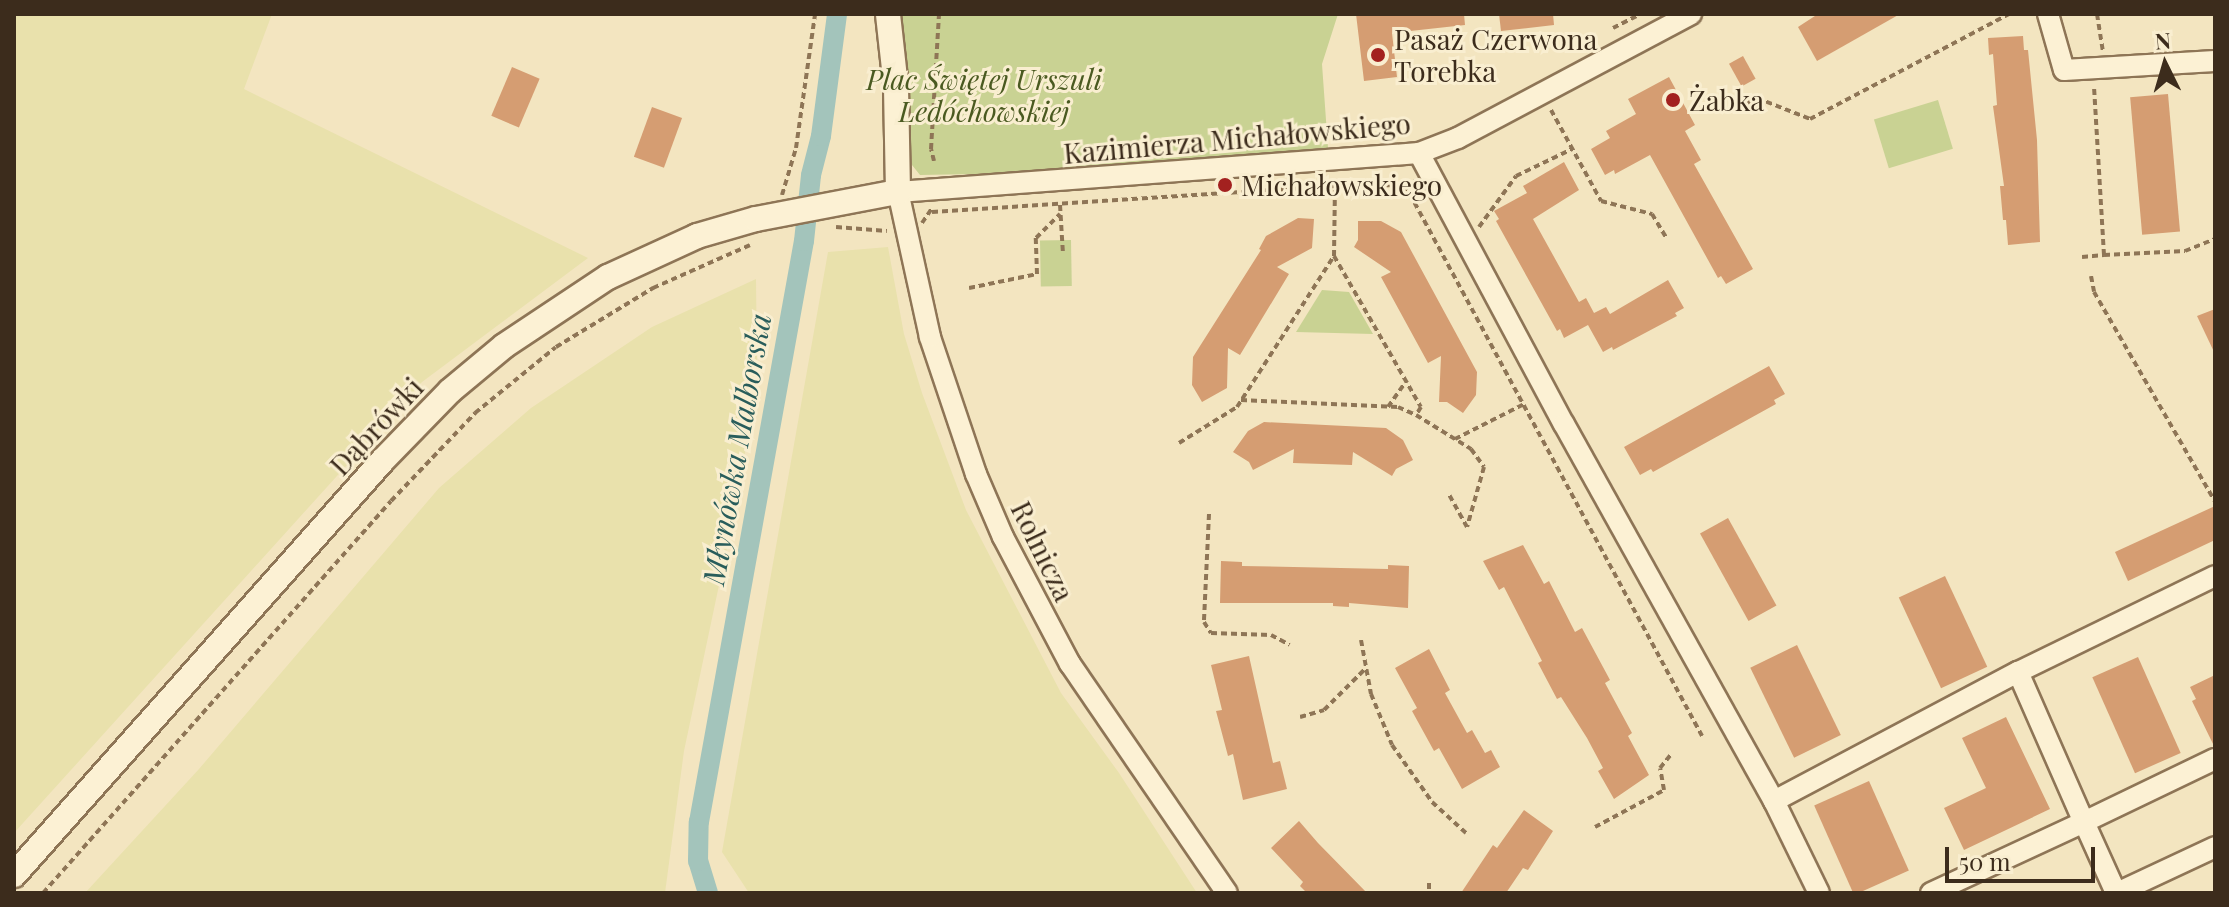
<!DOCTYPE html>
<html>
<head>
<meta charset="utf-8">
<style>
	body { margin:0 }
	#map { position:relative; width:2229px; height:907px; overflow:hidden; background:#f3e5c0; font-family:"Playfair Display",serif }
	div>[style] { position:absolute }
	.farmland>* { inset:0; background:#e9e1ac }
	.green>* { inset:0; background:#c9d293; transform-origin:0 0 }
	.canal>* { height:20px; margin:-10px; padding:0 10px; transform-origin:10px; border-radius:10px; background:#a3c4bb }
	.building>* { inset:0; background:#d59d72; transform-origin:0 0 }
	.path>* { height:4px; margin-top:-2px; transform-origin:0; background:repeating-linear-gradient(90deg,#8e7556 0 6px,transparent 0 10px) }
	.roads { filter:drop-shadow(2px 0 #8e7556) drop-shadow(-2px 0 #8e7556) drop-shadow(0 2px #8e7556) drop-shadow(0 -2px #8e7556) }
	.minor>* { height:20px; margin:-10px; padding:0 10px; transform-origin:10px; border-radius:10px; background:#fcf1d4 }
	.tertiary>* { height:24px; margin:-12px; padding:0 12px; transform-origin:12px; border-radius:12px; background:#fcf1d4 }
	.dots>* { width:22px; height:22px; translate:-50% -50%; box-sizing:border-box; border:4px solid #f9eed0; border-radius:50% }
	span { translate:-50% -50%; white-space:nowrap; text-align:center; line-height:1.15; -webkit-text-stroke:6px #f9eed0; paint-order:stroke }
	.poi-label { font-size:28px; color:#3c2c1c }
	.left { translate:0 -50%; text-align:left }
	.park-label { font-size:28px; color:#4a5a20; font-style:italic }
	.street-label { font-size:28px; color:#3c2c1c }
	.water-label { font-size:30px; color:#295d5b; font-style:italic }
	.frame { position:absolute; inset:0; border:16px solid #3c2c1c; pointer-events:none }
	.north { position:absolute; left:2125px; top:24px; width:80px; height:80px; -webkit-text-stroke:6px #f9eed0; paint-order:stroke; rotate:355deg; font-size:22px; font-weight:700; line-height:32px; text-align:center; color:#3c2c1c }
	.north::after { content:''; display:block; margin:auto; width:28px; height:36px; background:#3c2c1c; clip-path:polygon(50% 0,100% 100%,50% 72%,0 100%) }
	.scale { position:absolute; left:1945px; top:847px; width:150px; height:36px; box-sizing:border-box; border:4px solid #3c2c1c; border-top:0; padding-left:10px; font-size:24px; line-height:28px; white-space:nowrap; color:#3c2c1c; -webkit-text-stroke:6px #f9eed0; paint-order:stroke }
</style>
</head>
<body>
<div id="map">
	<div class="farmland">
		<div style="clip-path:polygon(14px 14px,272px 14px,244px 89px,588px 258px,422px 382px,14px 833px)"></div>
		<div style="clip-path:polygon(888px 247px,904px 334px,922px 393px,966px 510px,1061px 693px,1119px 773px,1197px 893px,749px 893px,722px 852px,828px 252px)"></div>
		<div style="clip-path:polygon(756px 279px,757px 366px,741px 481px,684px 751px,665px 893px,85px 893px,199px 769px,439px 488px,531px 408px,652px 327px)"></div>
	</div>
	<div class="green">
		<div style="clip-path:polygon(897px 14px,1338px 14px,1322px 64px,1328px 148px,1029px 173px,920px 175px,908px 160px)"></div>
		<div style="left:1938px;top:100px;width:51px;height:67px;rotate:73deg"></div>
		<div style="left:1071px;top:240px;width:46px;height:31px;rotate:89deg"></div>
		<div style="clip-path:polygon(1322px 290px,1349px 292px,1373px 334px,1296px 332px)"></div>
	</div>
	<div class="canal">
		<div style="left:708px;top:893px;width:34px;rotate:-107deg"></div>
		<div style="left:698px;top:861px;width:39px;rotate:-89deg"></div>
		<div style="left:699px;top:822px;width:590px;rotate:-79.76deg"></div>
		<div style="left:804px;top:241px;width:66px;rotate:-83.9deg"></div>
		<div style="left:811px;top:175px;width:40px;rotate:-75.6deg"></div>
		<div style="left:821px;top:136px;width:123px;rotate:-82.5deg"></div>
	</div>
	<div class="building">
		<div style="clip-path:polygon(1356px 14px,1464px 14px,1465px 25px,1392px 33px,1397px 77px,1364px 81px)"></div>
		<div style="clip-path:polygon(1499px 14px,1553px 14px,1554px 25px,1501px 31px)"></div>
		<div style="clip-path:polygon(1818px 14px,1900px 14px,1817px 61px,1798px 27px)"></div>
		<div style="clip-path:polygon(2023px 36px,2024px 50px,2028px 50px,2037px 140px,2040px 242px,2008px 245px,2006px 220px,2003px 220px,2000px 186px,2004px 186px,1993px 106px,1997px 105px,1993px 54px,1989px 55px,1988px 38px)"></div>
		<div style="left:1743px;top:56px;width:26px;height:16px;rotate:61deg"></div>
		<div style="left:512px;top:67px;width:30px;height:53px;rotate:23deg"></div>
		<div style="clip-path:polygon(1669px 77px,1695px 125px,1685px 131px,1701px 160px,1694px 164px,1753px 269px,1726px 284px,1721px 276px,1718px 278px,1650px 155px,1615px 174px,1614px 170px,1605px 175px,1591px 149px,1610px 138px,1606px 131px,1636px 114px,1628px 99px)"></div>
		<div style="left:2168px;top:94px;width:138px;height:38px;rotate:85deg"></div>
		<div style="left:652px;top:107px;width:32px;height:53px;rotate:20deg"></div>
		<div style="clip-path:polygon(1564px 162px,1579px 190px,1533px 219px,1579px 302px,1586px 298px,1594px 313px,1606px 307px,1610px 314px,1668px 280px,1684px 308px,1675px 313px,1677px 316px,1613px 350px,1612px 347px,1603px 352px,1588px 325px,1564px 338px,1560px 329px,1557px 331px,1496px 221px,1499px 219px,1494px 211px,1527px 193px,1523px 186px)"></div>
		<div style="clip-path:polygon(1298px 218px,1314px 219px,1312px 248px,1277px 267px,1289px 274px,1240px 355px,1228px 348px,1227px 388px,1202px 402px,1192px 385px,1193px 357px,1261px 250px,1259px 249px,1266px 236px)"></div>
		<div style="clip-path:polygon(1358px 221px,1381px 221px,1401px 232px,1477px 372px,1476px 395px,1463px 413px,1447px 402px,1439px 402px,1441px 356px,1428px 363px,1381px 277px,1391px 272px,1354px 247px,1358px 240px)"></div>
		<div style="clip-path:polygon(2215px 309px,2215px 354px,2197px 316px)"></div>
		<div style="clip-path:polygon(1769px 366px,1785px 394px,1774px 400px,1776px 404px,1653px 472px,1651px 469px,1640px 475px,1624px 447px)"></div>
		<div style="clip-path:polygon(1264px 422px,1386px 428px,1403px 440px,1413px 460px,1396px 469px,1392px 476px,1353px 452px,1352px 465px,1293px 463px,1294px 449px,1253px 470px,1249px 462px,1233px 452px,1248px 431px)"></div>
		<div style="clip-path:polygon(2215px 506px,2215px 540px,2128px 581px,2115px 552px)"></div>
		<div style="left:1728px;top:518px;width:100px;height:32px;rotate:61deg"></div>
		<div style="clip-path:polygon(1523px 545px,1544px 584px,1549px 581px,1575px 632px,1582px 628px,1610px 680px,1605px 683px,1632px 733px,1628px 736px,1649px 775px,1614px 799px,1598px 771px,1603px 768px,1587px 738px,1561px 697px,1557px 699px,1538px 663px,1542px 661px,1504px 587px,1499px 590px,1483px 561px)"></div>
		<div style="clip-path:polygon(1221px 561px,1242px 562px,1242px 566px,1388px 569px,1388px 565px,1409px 566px,1408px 608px,1349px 603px,1349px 607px,1333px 606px,1333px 603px,1220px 603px)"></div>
		<div style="left:1945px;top:576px;width:100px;height:51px;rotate:65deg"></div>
		<div style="left:1797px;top:645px;width:100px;height:52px;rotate:64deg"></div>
		<div style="clip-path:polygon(1429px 649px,1450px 690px,1445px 693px,1467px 733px,1472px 730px,1485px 753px,1491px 750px,1500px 767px,1462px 789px,1439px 748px,1434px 751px,1412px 711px,1417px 708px,1395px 668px)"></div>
		<div style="clip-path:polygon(1249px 656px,1273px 763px,1280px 761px,1287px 789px,1243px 800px,1233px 754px,1228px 756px,1216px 711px,1222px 710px,1211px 665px)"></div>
		<div style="left:2138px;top:657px;width:105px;height:50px;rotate:66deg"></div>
		<div style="clip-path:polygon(2215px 675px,2215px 746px,2214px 746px,2192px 701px,2196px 699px,2190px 687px)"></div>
		<div style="clip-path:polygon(2006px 717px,2050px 809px,1964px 850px,1944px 808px,1986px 788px,1962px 738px)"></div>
		<div style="left:1869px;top:781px;width:98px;height:60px;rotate:66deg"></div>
		<div style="clip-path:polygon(1524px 810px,1553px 831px,1528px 870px,1523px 868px,1506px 893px,1461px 893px,1493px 845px,1497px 848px)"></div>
		<div style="clip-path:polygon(1299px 821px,1318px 843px,1367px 893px,1307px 893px,1300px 886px,1303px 882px,1271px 848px)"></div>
	</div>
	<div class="path">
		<div style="left:2097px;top:14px;width:37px;rotate:81deg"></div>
		<div style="left:1613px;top:28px;width:30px;rotate:-27deg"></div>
		<div style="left:1739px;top:108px;width:21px;rotate:-29deg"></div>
		<div style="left:1757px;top:98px;width:57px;rotate:21.6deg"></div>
		<div style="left:1810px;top:119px;width:225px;rotate:-27.8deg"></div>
		<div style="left:1551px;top:110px;width:104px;rotate:61.2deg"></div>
		<div style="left:1601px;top:201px;width:53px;rotate:14.3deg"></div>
		<div style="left:1652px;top:214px;width:27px;rotate:59deg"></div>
		<div style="left:934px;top:161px;width:12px;rotate:-104deg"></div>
		<div style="left:931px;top:149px;width:135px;rotate:-86.6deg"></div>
		<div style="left:1405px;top:185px;width:626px;rotate:61.67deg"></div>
		<div style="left:782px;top:195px;width:49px;rotate:-73.4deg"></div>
		<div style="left:796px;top:148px;width:135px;rotate:-81.9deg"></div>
		<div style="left:1060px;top:205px;width:49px;rotate:86.5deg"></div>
		<div style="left:932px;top:212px;width:404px;rotate:-3.7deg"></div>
		<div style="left:1335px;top:186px;width:70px;rotate:-0.8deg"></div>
		<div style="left:1405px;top:185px;width:10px;rotate:-24deg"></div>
		<div style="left:922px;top:223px;width:18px;rotate:-56deg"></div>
		<div style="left:836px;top:227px;width:51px;rotate:4.5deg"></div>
		<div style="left:1479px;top:227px;width:63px;rotate:-54deg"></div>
		<div style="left:1516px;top:176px;width:62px;rotate:-25.7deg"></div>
		<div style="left:2104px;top:255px;width:81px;rotate:-2.8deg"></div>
		<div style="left:2185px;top:251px;width:32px;rotate:-22deg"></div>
		<div style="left:1334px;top:256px;width:174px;rotate:60.1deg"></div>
		<div style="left:1421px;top:407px;width:9px;rotate:122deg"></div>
		<div style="left:1416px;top:415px;width:65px;rotate:31.7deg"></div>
		<div style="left:1471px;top:449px;width:22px;rotate:54deg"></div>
		<div style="left:1484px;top:467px;width:62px;rotate:105.8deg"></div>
		<div style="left:1467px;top:527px;width:38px;rotate:-119deg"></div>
		<div style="left:2082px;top:257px;width:22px;rotate:-5deg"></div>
		<div style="left:2104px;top:255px;width:168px;rotate:-93.4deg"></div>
		<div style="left:2091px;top:276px;width:16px;rotate:79deg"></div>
		<div style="left:2094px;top:292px;width:242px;rotate:60deg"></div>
		<div style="left:969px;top:288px;width:69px;rotate:-11.6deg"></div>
		<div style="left:1037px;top:274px;width:36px;rotate:-92deg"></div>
		<div style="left:1036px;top:238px;width:34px;rotate:-45deg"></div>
		<div style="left:1241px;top:400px;width:157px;rotate:2.6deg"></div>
		<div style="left:1398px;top:407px;width:20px;rotate:24deg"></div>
		<div style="left:1388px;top:407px;width:32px;rotate:-55deg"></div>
		<div style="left:1455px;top:439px;width:77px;rotate:-26.9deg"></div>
		<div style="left:1179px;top:443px;width:68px;rotate:-31.8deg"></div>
		<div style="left:1237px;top:407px;width:179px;rotate:-57.3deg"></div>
		<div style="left:1334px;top:256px;width:73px;rotate:-89.2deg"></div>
		<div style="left:1209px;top:514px;width:108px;rotate:92.7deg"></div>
		<div style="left:1204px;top:622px;width:13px;rotate:58deg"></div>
		<div style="left:1211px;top:633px;width:60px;rotate:1.9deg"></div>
		<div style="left:1271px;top:635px;width:21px;rotate:28deg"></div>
		<div style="left:1361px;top:640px;width:55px;rotate:79.5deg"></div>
		<div style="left:1371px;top:694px;width:55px;rotate:67.6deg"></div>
		<div style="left:1392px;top:745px;width:70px;rotate:54.9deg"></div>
		<div style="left:1432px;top:802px;width:46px;rotate:42.4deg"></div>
		<div style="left:1300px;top:717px;width:25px;rotate:-16deg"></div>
		<div style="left:1324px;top:710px;width:58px;rotate:-45deg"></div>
		<div style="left:1595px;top:827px;width:78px;rotate:-28.2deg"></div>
		<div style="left:1664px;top:790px;width:22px;rotate:-100deg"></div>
		<div style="left:1660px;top:768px;width:19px;rotate:-51deg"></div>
		<div style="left:1429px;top:883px;width:10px;rotate:90deg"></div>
		<div style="left:43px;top:893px;width:524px;rotate:-48.4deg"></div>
		<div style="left:391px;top:501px;width:122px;rotate:-46.3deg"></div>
		<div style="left:475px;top:413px;width:104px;rotate:-39.2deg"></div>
		<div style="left:556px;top:347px;width:114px;rotate:-31.3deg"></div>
		<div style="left:653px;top:288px;width:106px;rotate:-23.9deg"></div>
	</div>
	<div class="roads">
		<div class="minor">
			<div style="left:2048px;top:14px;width:58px;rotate:74.1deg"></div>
			<div style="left:2064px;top:70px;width:151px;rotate:-3.4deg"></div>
			<div style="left:1419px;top:153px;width:307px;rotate:61.9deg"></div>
			<div style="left:1564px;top:424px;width:432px;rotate:60.9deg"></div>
			<div style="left:1774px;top:801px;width:102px;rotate:63.9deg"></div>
			<div style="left:2215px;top:576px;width:219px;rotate:154deg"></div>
			<div style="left:2018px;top:672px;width:164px;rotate:66.3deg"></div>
			<div style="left:2084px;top:822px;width:145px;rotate:-25.7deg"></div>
			<div style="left:1774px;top:801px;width:276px;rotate:-27.9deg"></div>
			<div style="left:1227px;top:893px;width:278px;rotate:-124.4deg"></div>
			<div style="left:1070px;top:664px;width:144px;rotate:-117.8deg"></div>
			<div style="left:1003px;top:537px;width:69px;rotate:-113.2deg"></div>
			<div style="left:976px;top:474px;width:145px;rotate:-108.6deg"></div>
			<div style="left:930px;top:337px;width:148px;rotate:-102.4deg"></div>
			<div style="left:898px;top:192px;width:522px;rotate:-4.28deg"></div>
			<div style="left:1419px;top:153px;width:42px;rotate:-21deg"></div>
			<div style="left:1458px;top:138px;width:264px;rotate:-28deg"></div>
			<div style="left:1931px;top:893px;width:169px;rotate:-24.9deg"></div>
			<div style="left:2084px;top:822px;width:78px;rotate:65.7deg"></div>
			<div style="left:2117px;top:893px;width:108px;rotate:-25.1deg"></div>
		</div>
		<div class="tertiary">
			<div style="left:14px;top:875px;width:555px;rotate:-48.36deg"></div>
			<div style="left:383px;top:460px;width:96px;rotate:-45.8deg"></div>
			<div style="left:450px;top:391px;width:70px;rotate:-39.8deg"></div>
			<div style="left:504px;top:346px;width:125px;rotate:-33.6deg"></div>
			<div style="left:608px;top:277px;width:98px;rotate:-24.7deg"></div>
			<div style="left:697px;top:236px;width:61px;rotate:-16.1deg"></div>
			<div style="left:756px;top:219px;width:145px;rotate:-10.8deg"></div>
			<div style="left:898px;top:192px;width:105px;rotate:-91.1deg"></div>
			<div style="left:896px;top:87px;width:73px;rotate:-96.3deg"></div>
		</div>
	</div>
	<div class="dots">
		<div style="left:1378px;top:55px;background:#a3211f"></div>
		<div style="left:1673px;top:100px;background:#a3211f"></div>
		<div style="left:1225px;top:185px;background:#a3211f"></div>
	</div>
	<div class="poi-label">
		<span class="left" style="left:1394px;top:55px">Pasaż Czerwona<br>Torebka</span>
		<span class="left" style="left:1689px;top:100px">Żabka</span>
		<span class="left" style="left:1241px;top:185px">Michałowskiego</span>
	</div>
	<div class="park-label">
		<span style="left:984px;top:95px">Plac Świętej Urszuli<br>Ledóchowskiej</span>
	</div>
	<div class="street-label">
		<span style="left:1237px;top:138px;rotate:-5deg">Kazimierza Michałowskiego</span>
		<span style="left:376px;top:426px;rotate:-47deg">Dąbrówki</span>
		<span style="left:1043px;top:551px;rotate:64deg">Rolnicza</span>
	</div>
	<div class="water-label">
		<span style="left:736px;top:449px;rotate:-80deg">Młynówka Malborska</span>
	</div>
	<div class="frame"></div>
	<div class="north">N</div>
	<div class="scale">50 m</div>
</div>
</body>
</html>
